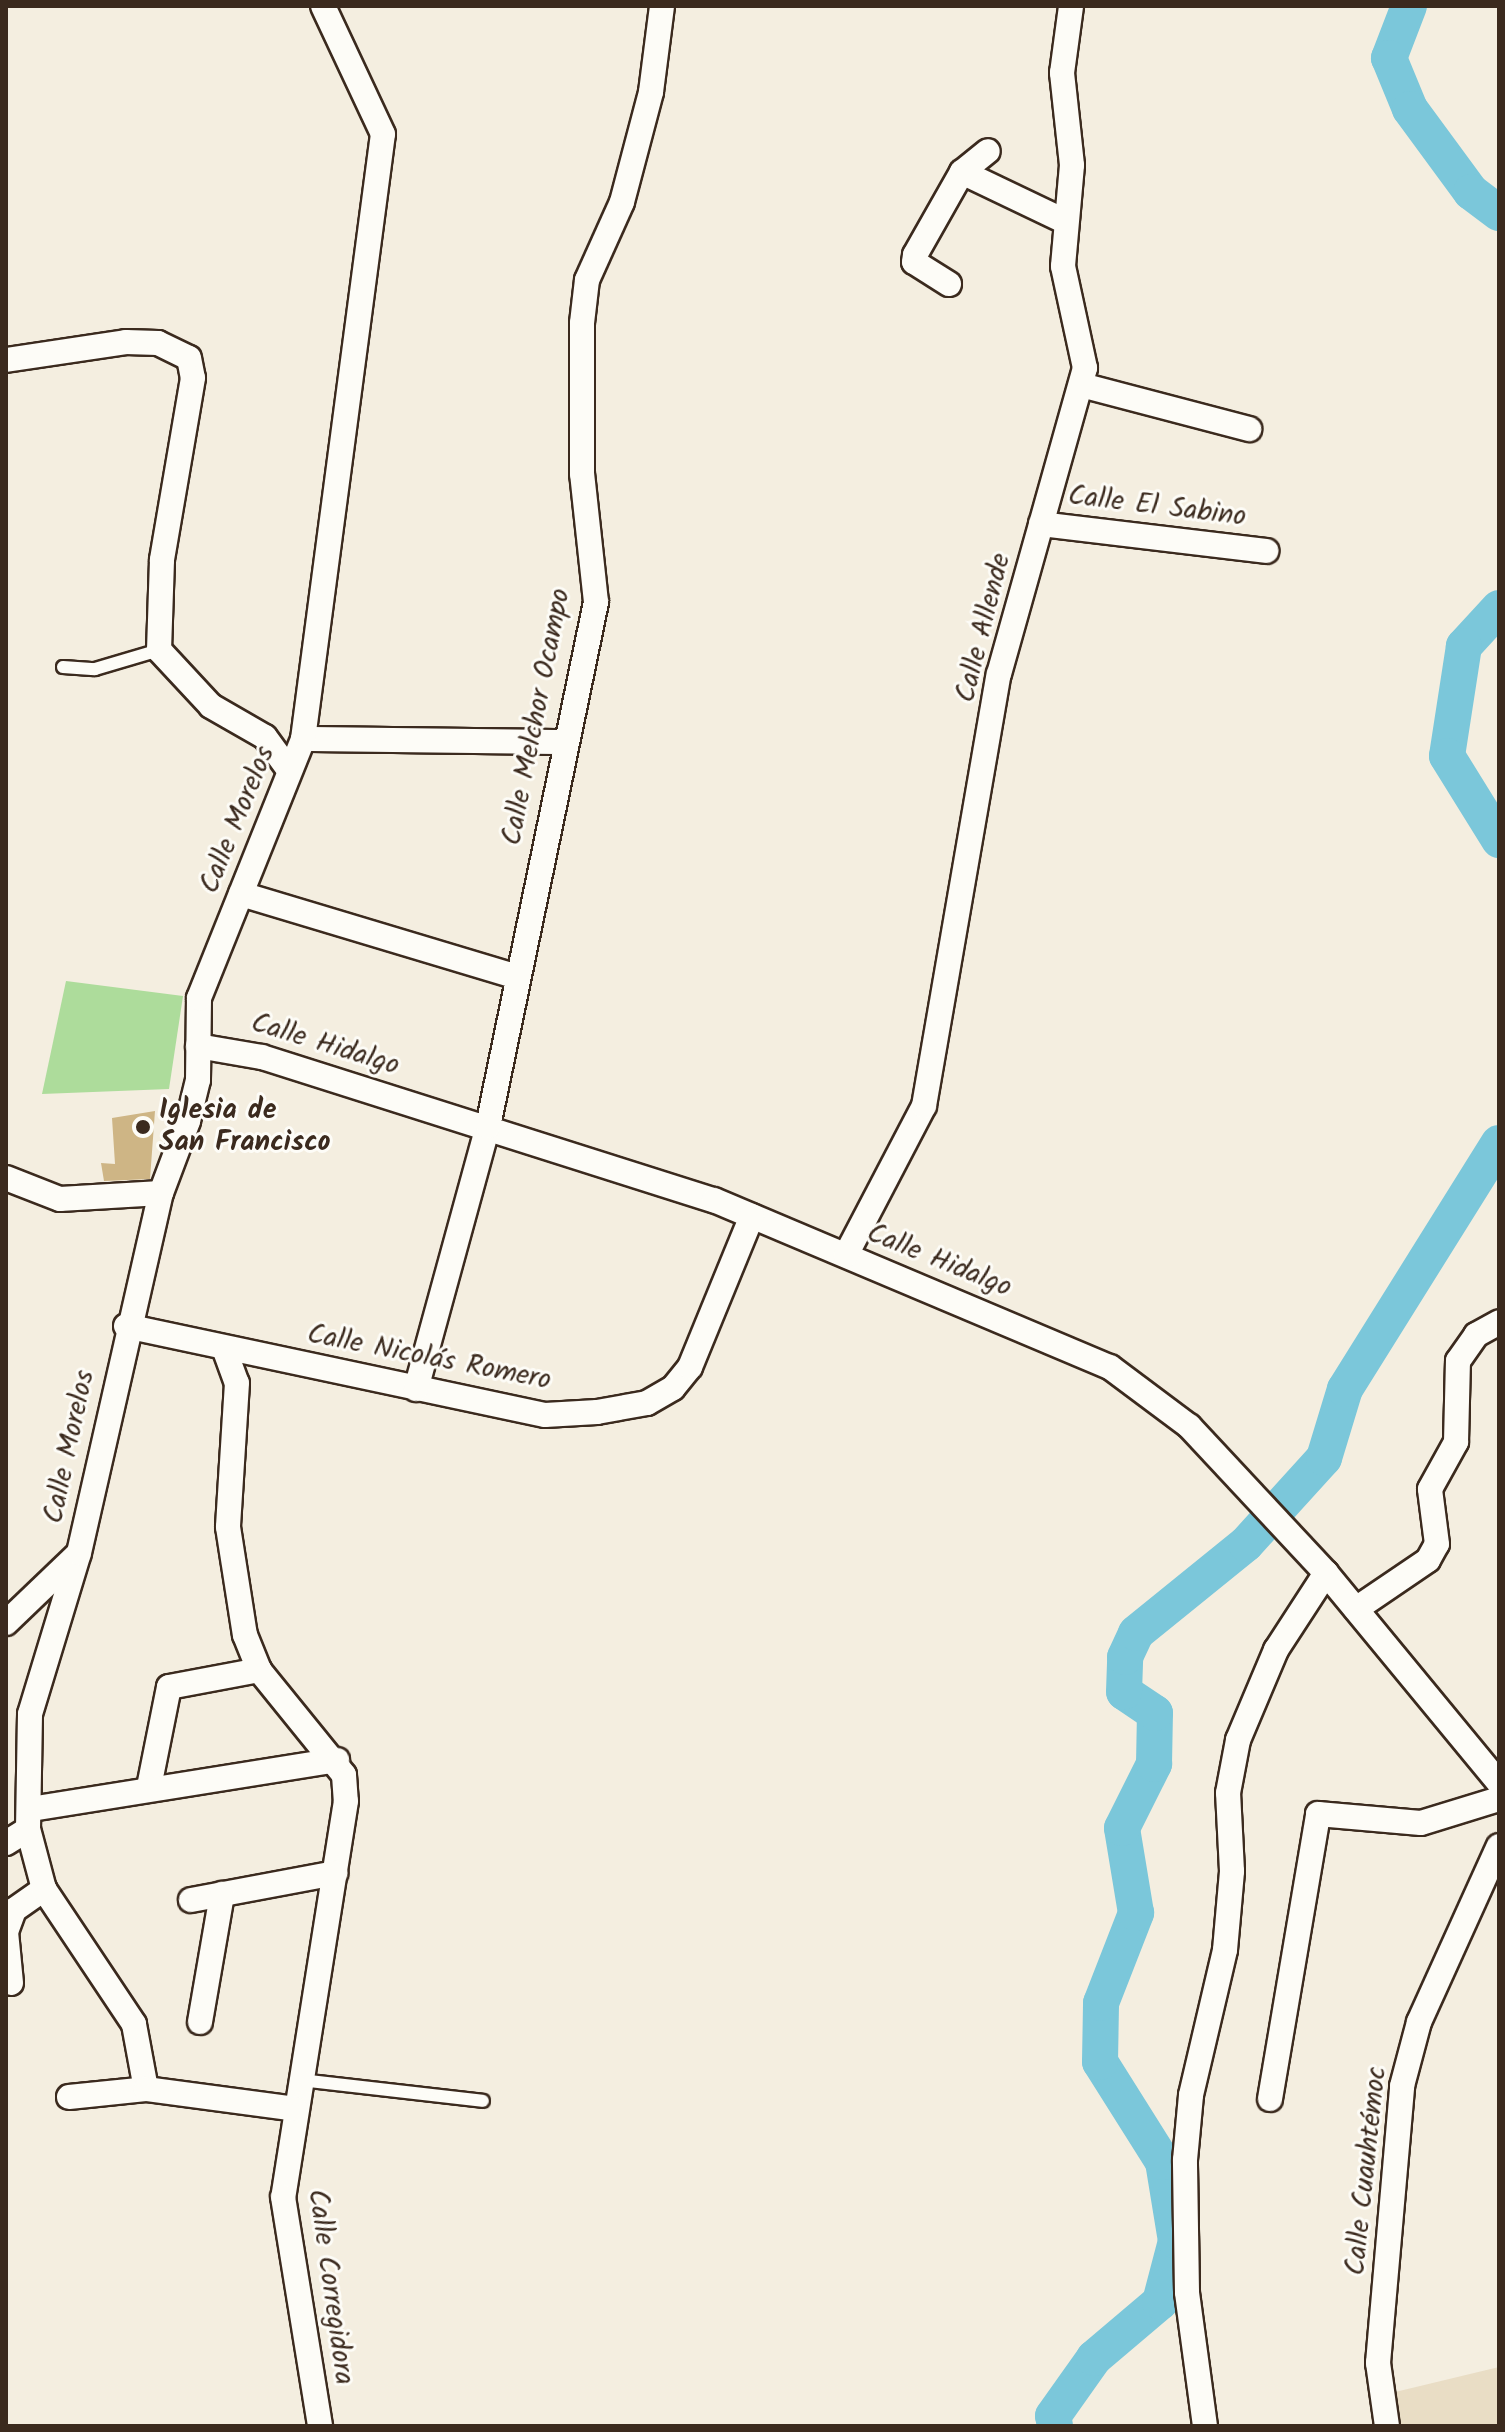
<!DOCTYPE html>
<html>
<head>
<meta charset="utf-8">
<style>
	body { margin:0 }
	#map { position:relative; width:1505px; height:2432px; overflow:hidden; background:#f4eee0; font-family:Kalam,sans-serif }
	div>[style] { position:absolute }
	.built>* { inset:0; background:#e9ddc5 }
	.green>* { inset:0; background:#addc9b }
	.river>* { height:36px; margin:-18px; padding:0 18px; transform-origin:18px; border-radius:18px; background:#7bc7da }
	.building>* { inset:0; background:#ceb585 }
	.roads { filter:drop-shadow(2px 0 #3b2a1e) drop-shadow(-2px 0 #3b2a1e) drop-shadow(0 2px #3b2a1e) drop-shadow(0 -2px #3b2a1e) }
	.lane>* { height:12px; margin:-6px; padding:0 6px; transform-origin:6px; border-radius:6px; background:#fdfcf7 }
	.street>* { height:24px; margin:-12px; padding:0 12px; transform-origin:12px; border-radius:12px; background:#fdfcf7 }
	.dots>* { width:22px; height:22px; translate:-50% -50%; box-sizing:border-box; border:4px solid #fdfcf7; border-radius:50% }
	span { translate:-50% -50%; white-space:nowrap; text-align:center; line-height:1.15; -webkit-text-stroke:6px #fdfcf7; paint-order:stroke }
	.street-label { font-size:28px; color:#3b2a1e }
	.poi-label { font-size:28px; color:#3b2a1e; font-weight:700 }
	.left { translate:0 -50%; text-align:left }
	.frame { position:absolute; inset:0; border:8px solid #3b2a1e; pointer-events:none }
</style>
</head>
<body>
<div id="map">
	<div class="built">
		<div style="clip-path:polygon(1499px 2367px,1499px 2426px,1399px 2426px,1391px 2393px)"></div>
	</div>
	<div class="green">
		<div style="clip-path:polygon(66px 981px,183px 996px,169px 1089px,42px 1094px)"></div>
	</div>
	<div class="river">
		<div style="left:1409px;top:6px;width:56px;rotate:111deg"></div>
		<div style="left:1389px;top:58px;width:55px;rotate:67.6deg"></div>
		<div style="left:1410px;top:109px;width:103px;rotate:53.7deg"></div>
		<div style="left:1471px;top:192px;width:35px;rotate:37deg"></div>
		<div style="left:1499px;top:608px;width:52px;rotate:132.6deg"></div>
		<div style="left:1464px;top:646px;width:111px;rotate:98.8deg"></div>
		<div style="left:1447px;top:756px;width:99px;rotate:58.2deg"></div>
		<div style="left:1055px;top:2426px;width:10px;rotate:-101deg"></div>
		<div style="left:1053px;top:2416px;width:71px;rotate:-54.7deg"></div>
		<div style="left:1094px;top:2358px;width:87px;rotate:-40.3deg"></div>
		<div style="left:1160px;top:2302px;width:63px;rotate:-75.3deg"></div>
		<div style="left:1176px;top:2241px;width:80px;rotate:-99.3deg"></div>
		<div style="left:1163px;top:2162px;width:118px;rotate:-122.2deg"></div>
		<div style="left:1100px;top:2062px;width:59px;rotate:-89deg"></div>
		<div style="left:1101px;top:2003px;width:97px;rotate:-68.7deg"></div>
		<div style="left:1136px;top:1913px;width:86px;rotate:-99.4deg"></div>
		<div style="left:1122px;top:1828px;width:72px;rotate:-63.4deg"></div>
		<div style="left:1154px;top:1764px;width:51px;rotate:-88.9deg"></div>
		<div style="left:1155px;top:1713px;width:37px;rotate:-146deg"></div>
		<div style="left:1124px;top:1692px;width:35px;rotate:-88deg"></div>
		<div style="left:1125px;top:1657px;width:26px;rotate:-65deg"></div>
		<div style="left:1136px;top:1633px;width:141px;rotate:-39deg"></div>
		<div style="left:1246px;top:1544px;width:116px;rotate:-47.8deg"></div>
		<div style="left:1324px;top:1458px;width:72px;rotate:-73.1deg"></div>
		<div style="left:1345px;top:1389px;width:290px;rotate:-58deg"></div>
	</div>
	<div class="building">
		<div style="clip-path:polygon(155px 1111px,150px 1179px,104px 1181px,101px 1163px,115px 1164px,112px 1118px)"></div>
	</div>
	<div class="roads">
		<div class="lane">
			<div style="left:63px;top:667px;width:32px;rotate:4deg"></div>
			<div style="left:95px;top:669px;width:67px;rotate:-16.5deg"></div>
			<div style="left:300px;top:2080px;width:184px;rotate:6.5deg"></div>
		</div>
		<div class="street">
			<div style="left:962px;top:172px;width:111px;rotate:25.6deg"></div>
			<div style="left:949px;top:284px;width:41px;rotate:-147.8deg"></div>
			<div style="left:914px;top:262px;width:7px;rotate:-82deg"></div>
			<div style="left:915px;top:255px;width:95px;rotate:-60.5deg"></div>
			<div style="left:962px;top:172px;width:33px;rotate:-39deg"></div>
			<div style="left:6px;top:360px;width:121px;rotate:-8.5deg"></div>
			<div style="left:126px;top:342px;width:32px;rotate:2deg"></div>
			<div style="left:158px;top:343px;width:34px;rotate:26deg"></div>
			<div style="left:189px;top:358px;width:20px;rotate:79deg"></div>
			<div style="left:193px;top:378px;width:185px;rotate:99.7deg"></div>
			<div style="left:162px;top:560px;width:90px;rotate:91.9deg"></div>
			<div style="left:159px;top:650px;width:76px;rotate:47.1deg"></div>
			<div style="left:211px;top:706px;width:62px;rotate:29.9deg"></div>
			<div style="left:265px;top:737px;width:41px;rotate:54deg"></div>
			<div style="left:1081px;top:385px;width:174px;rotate:14.7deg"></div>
			<div style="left:1041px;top:524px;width:227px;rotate:6.8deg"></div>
			<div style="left:303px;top:739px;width:261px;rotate:0.7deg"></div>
			<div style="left:241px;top:894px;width:288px;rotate:16.7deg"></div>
			<div style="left:198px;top:1046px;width:65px;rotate:9.8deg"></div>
			<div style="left:262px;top:1057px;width:474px;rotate:17.6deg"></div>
			<div style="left:714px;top:1200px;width:430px;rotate:22.9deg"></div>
			<div style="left:1110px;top:1367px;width:99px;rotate:36.8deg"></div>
			<div style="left:1189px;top:1426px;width:201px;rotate:47deg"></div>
			<div style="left:1326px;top:1573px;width:272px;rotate:50.5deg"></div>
			<div style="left:6px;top:1178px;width:58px;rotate:21.3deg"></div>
			<div style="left:60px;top:1199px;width:101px;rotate:-3.4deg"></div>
			<div style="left:846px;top:1255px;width:168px;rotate:-62.4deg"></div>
			<div style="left:924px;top:1106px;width:438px;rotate:-80.2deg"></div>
			<div style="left:999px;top:674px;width:318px;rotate:-74.3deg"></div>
			<div style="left:1085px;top:368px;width:104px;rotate:-102.2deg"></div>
			<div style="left:1063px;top:266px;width:101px;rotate:-84.9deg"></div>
			<div style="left:1072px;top:165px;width:93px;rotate:-96.2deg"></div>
			<div style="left:1062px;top:73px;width:68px;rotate:-82.3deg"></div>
			<div style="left:126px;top:1326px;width:428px;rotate:12deg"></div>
			<div style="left:545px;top:1415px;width:52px;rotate:-3.3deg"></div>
			<div style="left:597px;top:1412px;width:51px;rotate:-10.2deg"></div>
			<div style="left:647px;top:1403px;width:30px;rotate:-30deg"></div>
			<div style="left:673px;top:1388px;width:27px;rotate:-51deg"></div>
			<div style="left:690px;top:1367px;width:163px;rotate:-67.7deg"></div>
			<div style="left:224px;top:1348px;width:37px;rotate:70deg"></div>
			<div style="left:237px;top:1383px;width:144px;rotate:93.6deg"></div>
			<div style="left:228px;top:1527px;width:109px;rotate:81.1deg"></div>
			<div style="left:245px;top:1635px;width:38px;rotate:68deg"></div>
			<div style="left:259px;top:1670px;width:135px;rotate:51deg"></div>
			<div style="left:344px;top:1775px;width:26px;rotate:86deg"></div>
			<div style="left:346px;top:1801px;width:401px;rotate:99deg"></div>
			<div style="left:283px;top:2197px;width:232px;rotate:80.8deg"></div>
			<div style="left:416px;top:1389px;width:273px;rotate:-74.7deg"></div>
			<div style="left:488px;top:1126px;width:535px;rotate:-78.35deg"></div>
			<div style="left:596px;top:602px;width:129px;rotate:-96.2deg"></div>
			<div style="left:582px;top:474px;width:151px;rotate:-90deg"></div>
			<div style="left:582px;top:323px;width:43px;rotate:-83.4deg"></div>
			<div style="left:587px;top:280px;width:85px;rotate:-65.8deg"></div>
			<div style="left:622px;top:202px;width:114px;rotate:-75.2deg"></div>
			<div style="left:651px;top:92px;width:87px;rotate:-82.7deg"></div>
			<div style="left:1356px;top:1609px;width:87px;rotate:-34.2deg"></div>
			<div style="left:1428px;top:1560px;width:18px;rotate:-61deg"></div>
			<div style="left:1437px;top:1544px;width:55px;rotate:-97.3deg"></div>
			<div style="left:1430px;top:1489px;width:54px;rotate:-61deg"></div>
			<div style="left:1456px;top:1442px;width:81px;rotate:-88.6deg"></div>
			<div style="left:1458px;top:1361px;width:32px;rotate:-55deg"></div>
			<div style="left:1476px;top:1335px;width:26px;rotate:-29deg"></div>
			<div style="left:6px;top:1623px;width:98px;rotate:-43.8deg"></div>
			<div style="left:149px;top:1787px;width:102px;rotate:-78.7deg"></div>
			<div style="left:169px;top:1687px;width:92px;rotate:-10.7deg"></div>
			<div style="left:31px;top:1809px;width:310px;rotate:-9.1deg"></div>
			<div style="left:6px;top:1843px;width:26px;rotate:-32deg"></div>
			<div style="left:191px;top:1900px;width:147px;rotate:-10.6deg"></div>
			<div style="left:11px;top:1983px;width:51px;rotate:-95.6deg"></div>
			<div style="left:6px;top:1932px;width:23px;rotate:-70deg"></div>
			<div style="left:14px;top:1910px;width:37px;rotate:-35deg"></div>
			<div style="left:200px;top:2022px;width:130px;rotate:-80.2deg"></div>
			<div style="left:146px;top:2089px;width:66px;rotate:-100.5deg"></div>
			<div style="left:134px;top:2024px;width:162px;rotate:-123.7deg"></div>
			<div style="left:44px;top:1889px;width:62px;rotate:-104.9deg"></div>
			<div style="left:28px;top:1829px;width:115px;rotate:-89deg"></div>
			<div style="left:30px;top:1714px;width:168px;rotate:-73.1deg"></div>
			<div style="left:79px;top:1553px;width:369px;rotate:-77.2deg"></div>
			<div style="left:161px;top:1193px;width:77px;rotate:-69.4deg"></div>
			<div style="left:188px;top:1121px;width:42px;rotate:-76.3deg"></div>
			<div style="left:198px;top:1080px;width:82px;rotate:-89.3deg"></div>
			<div style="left:199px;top:998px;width:279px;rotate:-68.1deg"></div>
			<div style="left:303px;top:739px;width:610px;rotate:-82.47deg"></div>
			<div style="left:383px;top:134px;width:141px;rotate:-115.1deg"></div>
			<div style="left:69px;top:2097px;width:77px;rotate:-5.9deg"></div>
			<div style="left:146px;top:2089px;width:150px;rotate:7.6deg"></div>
			<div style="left:1270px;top:2099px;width:289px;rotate:-80.4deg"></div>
			<div style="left:1318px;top:1814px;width:103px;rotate:5deg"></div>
			<div style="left:1421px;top:1823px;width:82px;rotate:-17.1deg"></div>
			<div style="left:1205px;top:2426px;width:135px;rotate:-97.7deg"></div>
			<div style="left:1187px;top:2292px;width:132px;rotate:-90.9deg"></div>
			<div style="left:1185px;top:2160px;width:65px;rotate:-84.7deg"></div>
			<div style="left:1191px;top:2095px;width:149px;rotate:-76.8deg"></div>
			<div style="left:1225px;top:1950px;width:79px;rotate:-84.9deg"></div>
			<div style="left:1232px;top:1871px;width:78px;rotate:-92.9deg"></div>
			<div style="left:1228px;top:1793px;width:54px;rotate:-79.3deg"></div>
			<div style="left:1238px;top:1740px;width:98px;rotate:-67.1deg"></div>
			<div style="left:1276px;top:1650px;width:92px;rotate:-57deg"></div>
			<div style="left:1387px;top:2426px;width:64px;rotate:-98.1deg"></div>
			<div style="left:1378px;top:2363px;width:278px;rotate:-85deg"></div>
			<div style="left:1402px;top:2086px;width:66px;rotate:-75.1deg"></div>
			<div style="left:1419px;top:2022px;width:193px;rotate:-65.6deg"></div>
		</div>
	</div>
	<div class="dots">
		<div style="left:143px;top:1127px;background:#3b2a1e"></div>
	</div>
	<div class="street-label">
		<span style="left:1157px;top:507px;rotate:7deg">Calle El Sabino</span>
		<span style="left:984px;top:628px;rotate:-76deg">Calle Allende</span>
		<span style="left:537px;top:717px;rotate:-79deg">Calle Melchor Ocampo</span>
		<span style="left:238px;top:820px;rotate:-68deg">Calle Morelos</span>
		<span style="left:325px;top:1045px;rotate:17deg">Calle Hidalgo</span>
		<span style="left:939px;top:1261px;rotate:22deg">Calle Hidalgo</span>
		<span style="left:429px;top:1358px;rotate:11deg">Calle Nicolás Romero</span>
		<span style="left:70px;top:1447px;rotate:-78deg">Calle Morelos</span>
		<span style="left:1367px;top:2171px;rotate:-84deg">Calle Cuauhtémoc</span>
		<span style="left:330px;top:2287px;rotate:82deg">Calle Corregidora</span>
	</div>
	<div class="poi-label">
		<span class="left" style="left:159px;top:1127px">Iglesia de<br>San Francisco</span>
	</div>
	<div class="frame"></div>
</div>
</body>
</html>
